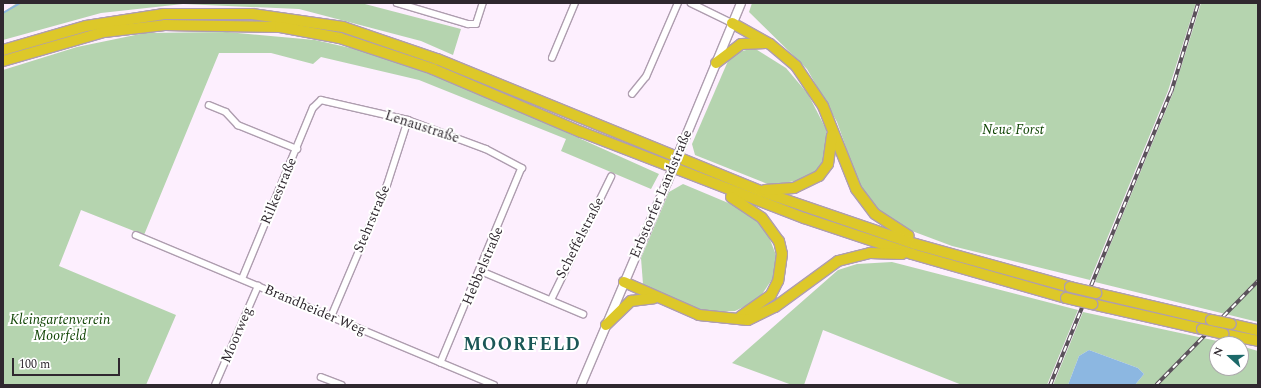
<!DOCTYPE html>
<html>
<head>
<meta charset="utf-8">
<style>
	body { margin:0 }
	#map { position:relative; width:1261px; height:388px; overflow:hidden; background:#fdeffe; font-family:Spectral,serif }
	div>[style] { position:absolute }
	.green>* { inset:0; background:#b5d4af }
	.water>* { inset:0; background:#8cb7e1 }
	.stream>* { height:2px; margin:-1px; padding:0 1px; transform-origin:1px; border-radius:1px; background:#8cb7e1 }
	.roads { filter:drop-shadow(1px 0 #ae9daf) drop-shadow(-1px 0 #ae9daf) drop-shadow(0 1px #ae9daf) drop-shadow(0 -1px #ae9daf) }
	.street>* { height:5.5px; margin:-2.75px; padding:0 2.75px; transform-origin:2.75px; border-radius:2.75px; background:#fff }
	.secondary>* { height:8px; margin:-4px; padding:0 4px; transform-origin:4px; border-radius:4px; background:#fff }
	.highway>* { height:10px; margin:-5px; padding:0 5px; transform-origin:5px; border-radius:5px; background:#ddc829 }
	.rail>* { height:3.5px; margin-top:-1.75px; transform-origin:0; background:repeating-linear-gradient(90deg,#fff 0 6px,#5b525b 0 12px); box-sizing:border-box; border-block:1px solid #5b525b }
	.bridges { filter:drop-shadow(1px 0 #ae9daf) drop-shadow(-1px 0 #ae9daf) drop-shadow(0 1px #ae9daf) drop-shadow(0 -1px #ae9daf) }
	.secondary-bridge>* { height:8px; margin:-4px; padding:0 4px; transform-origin:4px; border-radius:4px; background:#fff }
	.highway-bridge>* { height:10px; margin:-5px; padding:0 5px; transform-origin:5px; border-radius:5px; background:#ddc829 }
	span { translate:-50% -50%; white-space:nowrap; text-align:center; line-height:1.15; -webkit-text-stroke:4px #fff; paint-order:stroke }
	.street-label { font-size:14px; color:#2f282f }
	.park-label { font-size:14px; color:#124606; font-style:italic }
	.district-label { font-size:18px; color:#1b5757; font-weight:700; letter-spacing:1px }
	.frame { position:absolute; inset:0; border:4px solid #2f282f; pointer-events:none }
	.north { position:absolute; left:1209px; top:336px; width:40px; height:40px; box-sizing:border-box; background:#fff; border:1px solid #aca9ac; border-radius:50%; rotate:291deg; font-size:11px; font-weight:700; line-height:16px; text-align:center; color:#2f282f }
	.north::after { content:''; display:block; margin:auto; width:14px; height:18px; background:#1c6969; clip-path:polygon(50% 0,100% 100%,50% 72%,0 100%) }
	.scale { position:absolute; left:12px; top:358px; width:108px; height:18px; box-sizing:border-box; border:2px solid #2f282f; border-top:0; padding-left:5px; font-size:12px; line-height:14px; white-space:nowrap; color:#2f282f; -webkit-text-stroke:3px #fff; paint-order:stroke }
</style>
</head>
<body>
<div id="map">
	<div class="green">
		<div style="clip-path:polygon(17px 3px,361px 3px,461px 29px,453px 55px,421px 41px,299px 9px,183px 4px,101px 13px,3px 40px,3px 12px)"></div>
		<div style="clip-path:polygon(752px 3px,1196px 3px,1168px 91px,1090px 280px,952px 246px,904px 228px,879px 211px,860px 187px,837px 122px,807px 69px,749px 12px)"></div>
		<div style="clip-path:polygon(1201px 3px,1258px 3px,1258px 322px,1095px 282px,1173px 93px)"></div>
		<div style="clip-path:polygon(227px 32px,315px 40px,364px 51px,463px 86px,659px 174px,651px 189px,561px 151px,566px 139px,419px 80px,321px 57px,313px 64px,271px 53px,219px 53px,144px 235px,81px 210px,59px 266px,176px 315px,146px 385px,3px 385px,3px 70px,77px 47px,145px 33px)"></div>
		<div style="clip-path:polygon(754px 48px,786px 68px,808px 94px,826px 129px,827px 146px,823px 161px,815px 172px,802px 180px,770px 185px,695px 155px,692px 144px,731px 54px)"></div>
		<div style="clip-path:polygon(683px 184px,745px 210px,767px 232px,776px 255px,773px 278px,758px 300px,735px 311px,712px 312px,680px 304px,643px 284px,641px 258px,669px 192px)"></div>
		<div style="clip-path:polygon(892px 262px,1078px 310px,1047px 385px,962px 385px,823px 330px,804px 385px,792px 385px,732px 363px,838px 270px,857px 264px)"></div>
		<div style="clip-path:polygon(1083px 312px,1231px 344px,1217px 344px,1217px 368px,1241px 368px,1241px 346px,1258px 351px,1258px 385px,1135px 385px,1144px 374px,1138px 368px,1089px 350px,1079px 356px,1068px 385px,1053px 385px)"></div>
	</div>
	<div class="water">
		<div style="clip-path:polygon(1089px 350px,1138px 368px,1144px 374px,1135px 385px,1068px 385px,1079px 356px)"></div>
	</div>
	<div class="stream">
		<div style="left:3px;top:13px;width:20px;rotate:-30deg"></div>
	</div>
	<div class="roads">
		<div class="street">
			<div style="left:397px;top:3px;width:74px;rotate:16.5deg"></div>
			<div style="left:468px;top:24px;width:8px"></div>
			<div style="left:476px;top:24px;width:22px;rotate:-72deg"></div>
			<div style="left:691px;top:3px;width:46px;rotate:26deg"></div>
			<div style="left:552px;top:58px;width:60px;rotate:-67.3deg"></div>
			<div style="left:632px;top:94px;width:22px;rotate:-51deg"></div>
			<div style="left:646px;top:77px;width:81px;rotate:-66.6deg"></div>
			<div style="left:209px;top:105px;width:18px;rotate:22deg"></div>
			<div style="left:226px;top:112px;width:18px;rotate:47deg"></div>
			<div style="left:238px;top:125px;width:64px;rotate:22.1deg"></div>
			<div style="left:136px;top:235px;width:388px;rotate:22.7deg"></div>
			<div style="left:481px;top:271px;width:111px;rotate:22.9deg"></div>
			<div style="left:242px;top:279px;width:185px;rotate:-67.5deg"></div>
			<div style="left:313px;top:108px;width:11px;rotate:-45deg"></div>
			<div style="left:321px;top:100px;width:89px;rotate:12.9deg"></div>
			<div style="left:408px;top:120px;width:83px;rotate:20.4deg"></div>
			<div style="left:486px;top:149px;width:41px;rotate:27.8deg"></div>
			<div style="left:522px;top:168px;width:211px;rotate:112.6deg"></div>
			<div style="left:551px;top:300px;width:137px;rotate:-64deg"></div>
			<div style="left:331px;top:317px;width:143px;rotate:-67deg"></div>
			<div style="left:387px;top:185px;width:68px;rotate:-72.1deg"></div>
			<div style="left:321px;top:377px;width:22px;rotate:21deg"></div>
			<div style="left:215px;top:385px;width:108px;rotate:-66.5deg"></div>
		</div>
		<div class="secondary">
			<div style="left:681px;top:148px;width:157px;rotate:-67.5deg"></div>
			<div style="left:581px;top:385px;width:223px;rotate:-67deg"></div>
		</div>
		<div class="highway">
			<div style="left:732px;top:23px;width:43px;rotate:28.9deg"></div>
			<div style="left:770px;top:44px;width:34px;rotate:40deg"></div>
			<div style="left:796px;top:66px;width:48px;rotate:56deg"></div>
			<div style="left:823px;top:106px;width:89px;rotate:68.3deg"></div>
			<div style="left:856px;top:189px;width:31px;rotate:53deg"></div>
			<div style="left:875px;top:214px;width:40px;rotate:32.9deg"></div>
			<div style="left:3px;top:50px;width:86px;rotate:-16.1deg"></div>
			<div style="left:86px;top:26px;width:79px;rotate:-8.7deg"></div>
			<div style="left:164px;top:14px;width:88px"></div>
			<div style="left:252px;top:14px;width:92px;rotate:8.1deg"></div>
			<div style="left:343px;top:27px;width:99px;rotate:18.8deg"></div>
			<div style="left:437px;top:59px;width:349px;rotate:22.2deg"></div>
			<div style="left:760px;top:191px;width:164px;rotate:18.9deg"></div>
			<div style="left:915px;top:244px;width:161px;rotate:15.5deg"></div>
			<div style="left:3px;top:61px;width:105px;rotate:-16deg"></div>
			<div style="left:104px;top:32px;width:61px;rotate:-6.5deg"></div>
			<div style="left:165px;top:25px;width:115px;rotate:1deg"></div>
			<div style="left:280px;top:27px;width:61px;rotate:10.4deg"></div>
			<div style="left:340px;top:38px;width:98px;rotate:18.4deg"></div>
			<div style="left:433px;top:69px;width:161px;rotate:23.1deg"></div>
			<div style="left:581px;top:132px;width:239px;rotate:21.1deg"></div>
			<div style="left:804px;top:218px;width:114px;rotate:18.4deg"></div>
			<div style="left:912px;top:254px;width:160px;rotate:15.9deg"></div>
			<div style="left:716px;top:63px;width:31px;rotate:-37deg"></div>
			<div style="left:741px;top:44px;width:25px;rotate:-2deg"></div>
			<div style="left:765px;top:190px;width:29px;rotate:-4deg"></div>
			<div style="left:794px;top:188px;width:28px;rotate:-26deg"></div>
			<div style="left:819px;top:176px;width:15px;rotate:-53deg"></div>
			<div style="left:828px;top:164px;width:29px;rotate:-82deg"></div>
			<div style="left:731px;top:197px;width:37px;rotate:34deg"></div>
			<div style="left:762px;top:218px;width:29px;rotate:54deg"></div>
			<div style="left:779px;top:241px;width:13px;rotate:77deg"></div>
			<div style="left:782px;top:254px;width:27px;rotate:98deg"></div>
			<div style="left:778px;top:281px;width:16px;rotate:117deg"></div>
			<div style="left:771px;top:295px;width:37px;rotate:145deg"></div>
			<div style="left:624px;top:282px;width:82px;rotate:23.7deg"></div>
			<div style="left:699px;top:315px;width:49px;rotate:5.8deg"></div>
			<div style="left:748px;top:320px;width:30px;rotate:-26deg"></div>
			<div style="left:775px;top:307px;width:78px;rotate:-36.1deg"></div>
			<div style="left:838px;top:261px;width:33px;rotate:-14deg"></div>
			<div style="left:870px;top:253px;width:32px;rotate:2deg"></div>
			<div style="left:1096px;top:293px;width:118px;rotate:13.2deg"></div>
			<div style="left:1092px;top:304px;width:113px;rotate:12.8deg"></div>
			<div style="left:1231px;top:324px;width:28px;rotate:13deg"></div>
			<div style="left:606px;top:325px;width:35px;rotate:-44deg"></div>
			<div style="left:631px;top:301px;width:23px;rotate:-7deg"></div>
			<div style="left:1223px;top:334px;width:36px;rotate:11deg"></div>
		</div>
	</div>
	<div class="rail">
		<div style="left:1050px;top:385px;width:317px;rotate:-67.6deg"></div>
		<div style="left:1171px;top:92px;width:93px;rotate:-73.1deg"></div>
		<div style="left:1156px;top:385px;width:146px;rotate:-45.6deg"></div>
	</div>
	<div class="bridges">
		<div class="secondary-bridge">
			<div style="left:668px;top:180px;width:35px;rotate:-68deg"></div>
		</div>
		<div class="highway-bridge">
			<div style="left:1070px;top:287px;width:27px;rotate:13deg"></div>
			<div style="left:1066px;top:298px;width:27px;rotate:13deg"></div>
			<div style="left:1211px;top:320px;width:20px;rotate:11deg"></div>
			<div style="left:1202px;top:329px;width:22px;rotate:13deg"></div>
		</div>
	</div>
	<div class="street-label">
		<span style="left:422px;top:127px;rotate:18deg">Lenaustraße</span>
		<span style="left:279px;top:191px;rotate:-67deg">Rilkestraße</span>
		<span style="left:661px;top:194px;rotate:-67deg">Erbstorfer Landstraße</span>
		<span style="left:372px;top:219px;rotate:-67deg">Stehrstraße</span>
		<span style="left:580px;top:238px;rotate:-63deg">Scheffelstraße</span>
		<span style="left:483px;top:266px;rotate:-67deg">Hebbelstraße</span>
		<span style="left:315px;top:310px;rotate:23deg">Brandheider Weg</span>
		<span style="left:237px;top:335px;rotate:-67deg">Moorweg</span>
	</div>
	<div class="park-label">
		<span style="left:1013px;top:130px">Neue Forst</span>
		<span style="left:60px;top:328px">Kleingartenverein<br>Moorfeld</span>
	</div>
	<div class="district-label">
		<span style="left:522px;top:345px">MOORFELD</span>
	</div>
	<div class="frame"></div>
	<div class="north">N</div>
	<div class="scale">100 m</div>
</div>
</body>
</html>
